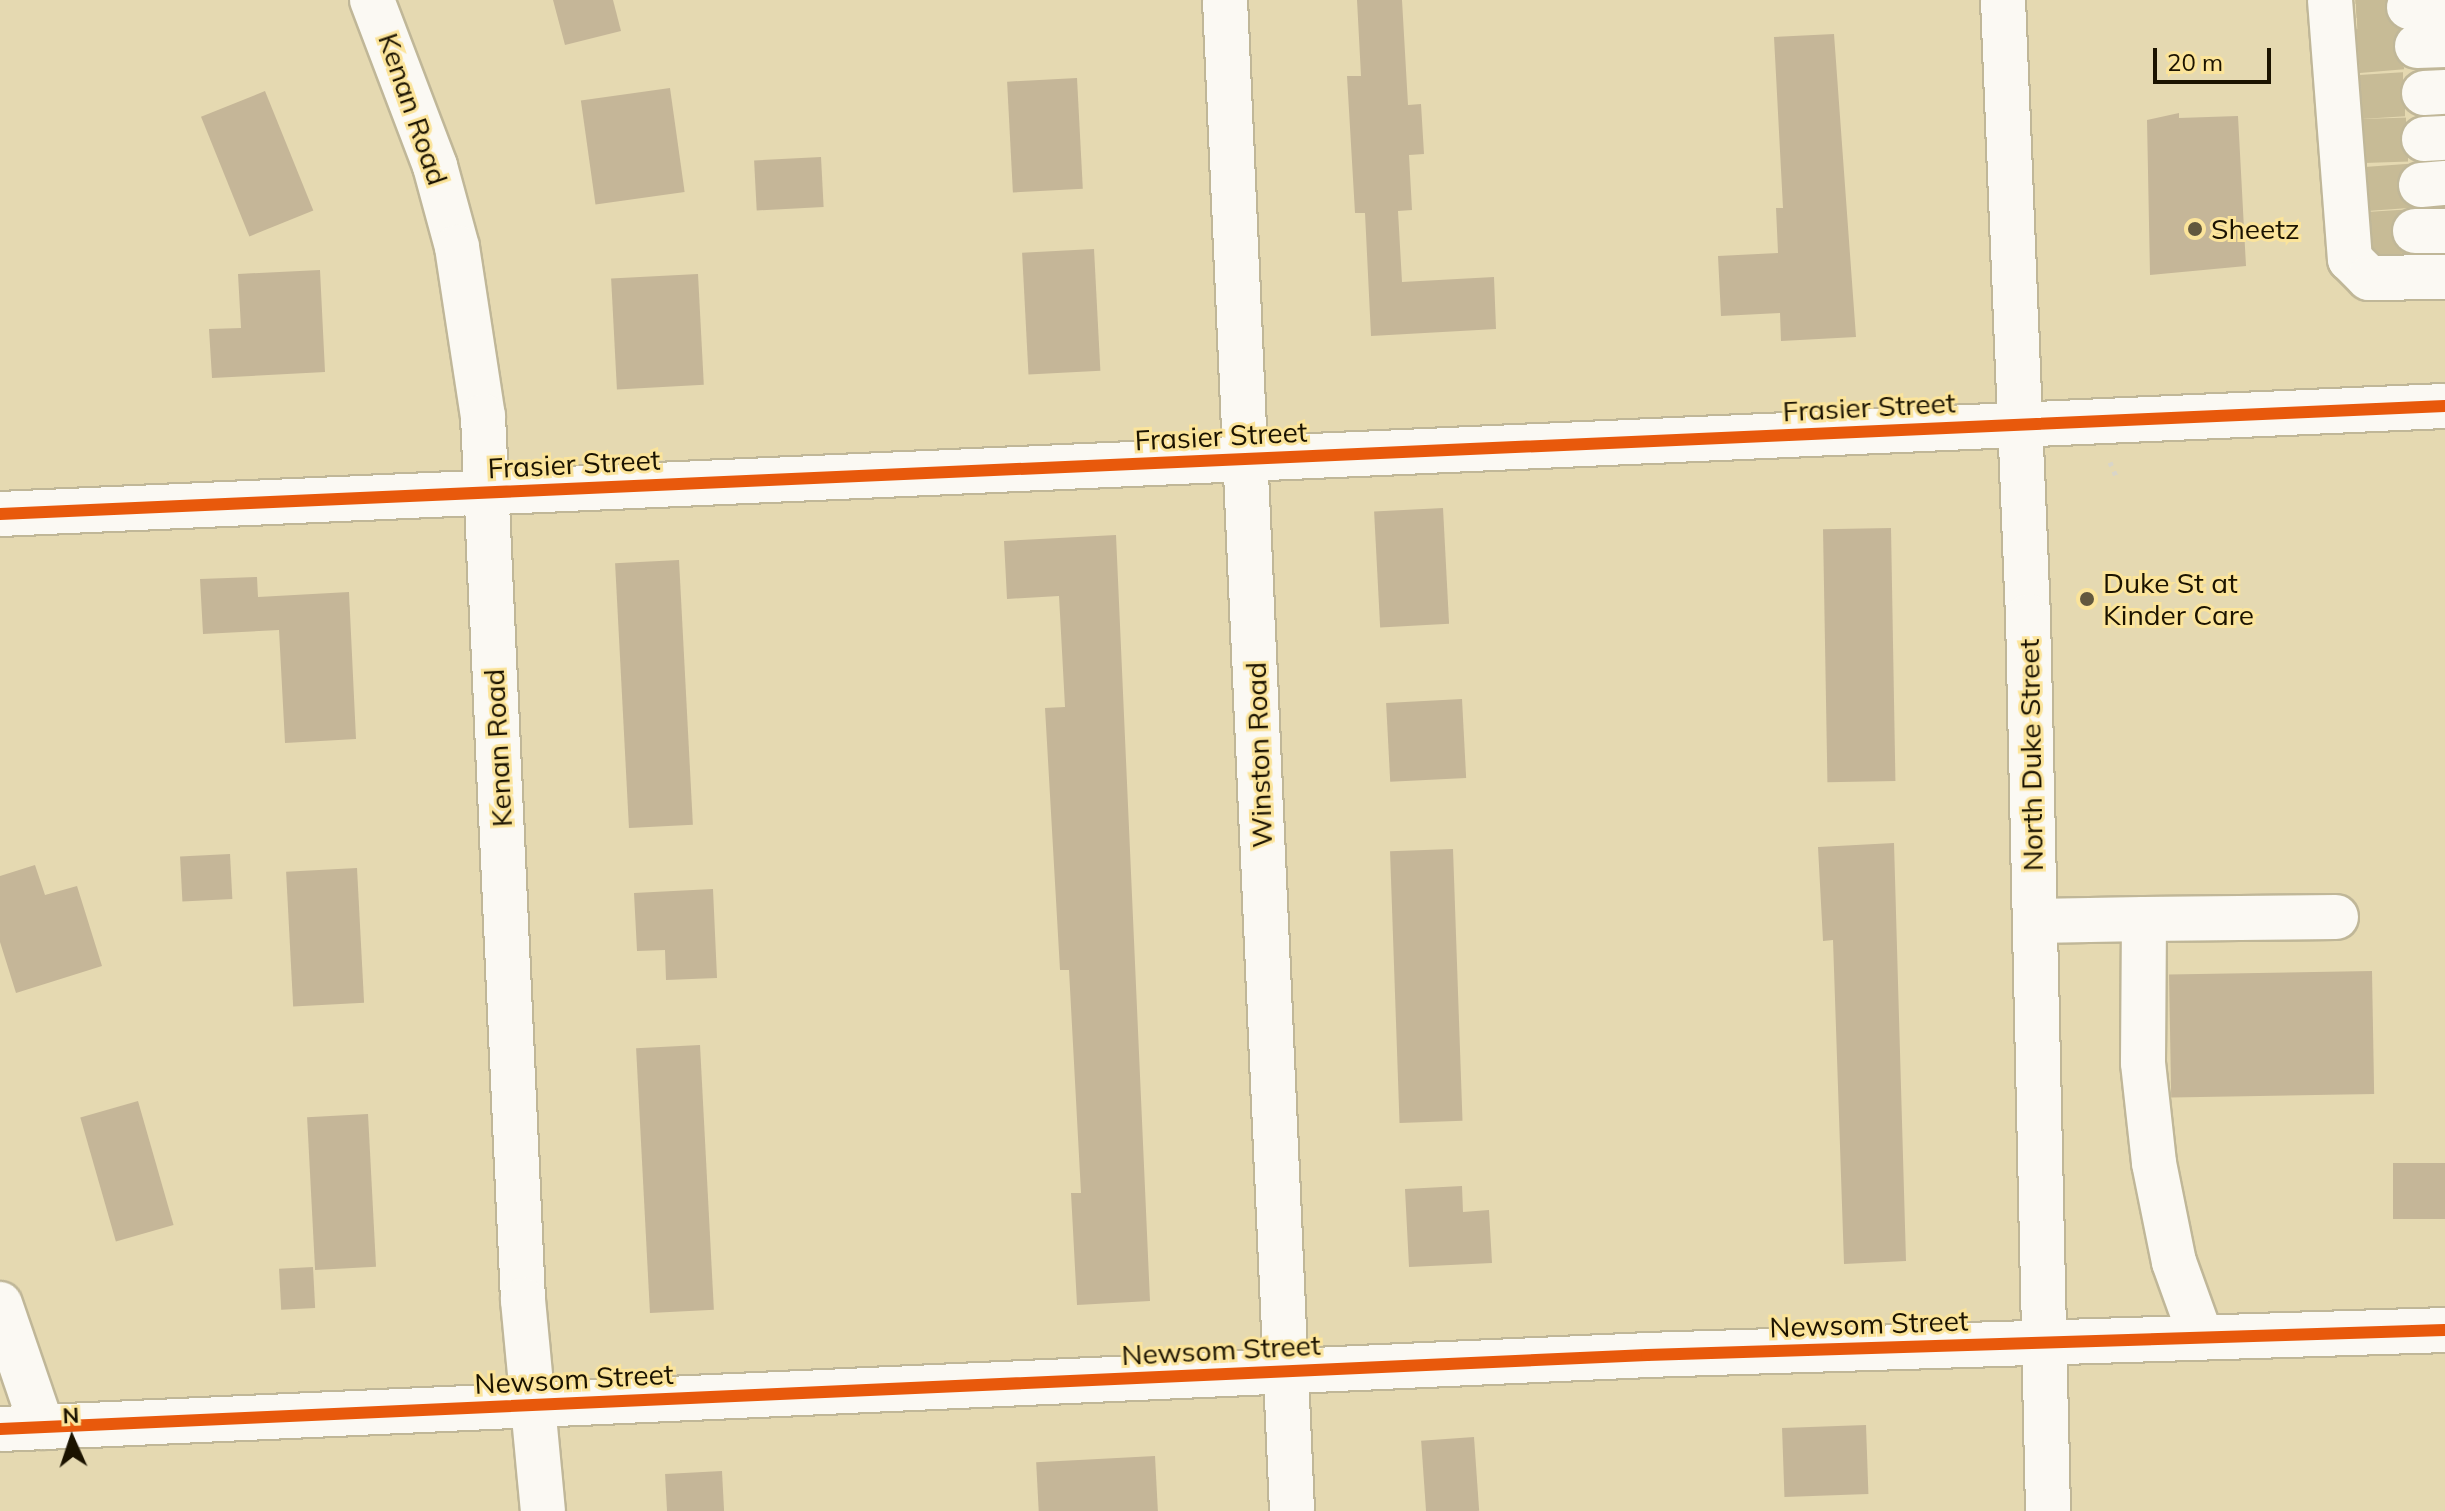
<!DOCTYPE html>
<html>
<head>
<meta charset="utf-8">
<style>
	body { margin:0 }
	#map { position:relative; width:2445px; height:1511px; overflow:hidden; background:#e5d9b1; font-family:Mulish,sans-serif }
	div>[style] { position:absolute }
	.building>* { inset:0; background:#c5b698; transform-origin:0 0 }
	.minor-tunnel>* { height:44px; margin-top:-22px; transform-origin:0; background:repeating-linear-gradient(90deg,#c7bb96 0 44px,transparent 0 66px) }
	.path>* { height:5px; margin-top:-2.5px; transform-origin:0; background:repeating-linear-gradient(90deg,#d9d5c8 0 4px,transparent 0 10px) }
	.roads { filter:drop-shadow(2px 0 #c0b798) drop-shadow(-2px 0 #c0b798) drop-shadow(0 2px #c0b798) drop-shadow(0 -2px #c0b798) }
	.minor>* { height:44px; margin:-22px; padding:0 22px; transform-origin:22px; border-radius:22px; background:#fbf9f3 }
	.highway>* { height:44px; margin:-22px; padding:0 22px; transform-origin:22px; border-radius:22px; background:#fbf9f3 }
	.cycleway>* { height:12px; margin:-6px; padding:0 6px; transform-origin:6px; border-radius:6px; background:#e8590c }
	.dots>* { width:22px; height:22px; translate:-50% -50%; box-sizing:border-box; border:4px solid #fbe49b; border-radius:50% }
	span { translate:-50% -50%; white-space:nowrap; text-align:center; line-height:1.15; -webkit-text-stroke:6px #fbe49b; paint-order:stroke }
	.street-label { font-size:28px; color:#1b1300 }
	.poi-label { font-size:28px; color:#1b1300 }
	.left { translate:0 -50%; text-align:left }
	.north { position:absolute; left:32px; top:1399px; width:80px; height:80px; -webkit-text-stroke:6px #fbe49b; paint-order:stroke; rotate:357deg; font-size:22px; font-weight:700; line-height:32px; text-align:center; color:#1b1300 }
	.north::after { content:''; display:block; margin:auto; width:28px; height:36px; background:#1b1300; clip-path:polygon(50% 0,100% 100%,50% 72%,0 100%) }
	.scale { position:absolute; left:2153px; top:48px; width:118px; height:36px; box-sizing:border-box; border:4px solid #1b1300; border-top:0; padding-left:10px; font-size:24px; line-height:28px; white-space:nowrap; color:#1b1300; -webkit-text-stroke:6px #fbe49b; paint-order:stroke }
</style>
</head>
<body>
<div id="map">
	<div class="building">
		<div style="clip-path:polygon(553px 0,613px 0,621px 31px,565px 45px)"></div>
		<div style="clip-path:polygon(1357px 0,1402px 0,1408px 105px,1421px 104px,1424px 154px,1409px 155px,1412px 210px,1398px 211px,1402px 282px,1494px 277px,1496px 329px,1371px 336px,1365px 213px,1355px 213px,1347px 76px,1361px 76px)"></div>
		<div style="clip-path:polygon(1834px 34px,1856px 337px,1781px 341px,1780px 313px,1721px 316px,1718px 256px,1778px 253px,1776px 208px,1783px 208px,1774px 37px)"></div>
		<div style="left:1077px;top:78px;width:111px;height:70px;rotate:87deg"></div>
		<div style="left:670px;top:88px;width:105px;height:90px;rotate:82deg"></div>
		<div style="left:265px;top:91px;width:129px;height:69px;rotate:68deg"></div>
		<div style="clip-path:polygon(2179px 113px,2179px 118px,2238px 116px,2246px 266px,2150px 275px,2147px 120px)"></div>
		<div style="left:821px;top:157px;width:50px;height:67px;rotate:87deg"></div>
		<div style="left:1094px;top:249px;width:122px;height:72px;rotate:87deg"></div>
		<div style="clip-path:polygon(320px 270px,325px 372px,212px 378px,209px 329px,241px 328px,238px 274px)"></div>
		<div style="left:698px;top:274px;width:111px;height:87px;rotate:87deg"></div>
		<div style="left:1443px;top:508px;width:116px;height:69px;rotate:87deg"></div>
		<div style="left:1891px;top:528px;width:253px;height:68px;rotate:89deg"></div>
		<div style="clip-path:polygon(1116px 535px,1150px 1301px,1077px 1305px,1071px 1193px,1081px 1193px,1069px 970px,1060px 970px,1045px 708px,1065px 707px,1059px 596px,1007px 599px,1004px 541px)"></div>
		<div style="left:679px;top:560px;width:265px;height:64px;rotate:87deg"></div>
		<div style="clip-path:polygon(257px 577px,258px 597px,349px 592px,356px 739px,285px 743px,279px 630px,203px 634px,200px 579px)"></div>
		<div style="left:1462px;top:699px;width:79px;height:76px;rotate:87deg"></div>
		<div style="clip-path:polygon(1894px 843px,1906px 1261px,1844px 1264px,1833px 940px,1823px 941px,1818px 847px)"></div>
		<div style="left:1453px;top:849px;width:272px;height:63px;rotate:88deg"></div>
		<div style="left:230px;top:854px;width:45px;height:50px;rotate:87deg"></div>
		<div style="clip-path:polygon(35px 865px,45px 895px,77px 886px,102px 966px,16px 993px,0 942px,0 876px)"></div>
		<div style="left:357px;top:868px;width:135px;height:71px;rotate:87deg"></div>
		<div style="clip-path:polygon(713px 889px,717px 978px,666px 980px,665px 950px,637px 951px,634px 893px)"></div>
		<div style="left:2372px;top:971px;width:123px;height:203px;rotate:89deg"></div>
		<div style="left:700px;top:1045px;width:265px;height:64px;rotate:87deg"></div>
		<div style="left:138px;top:1101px;width:129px;height:60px;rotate:74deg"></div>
		<div style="left:368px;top:1114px;width:153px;height:61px;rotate:87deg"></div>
		<div style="left:2445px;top:1163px;width:56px;height:52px;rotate:90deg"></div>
		<div style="clip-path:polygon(1462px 1186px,1463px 1212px,1489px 1210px,1492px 1263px,1409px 1267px,1405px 1189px)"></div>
		<div style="left:313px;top:1267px;width:41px;height:34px;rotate:87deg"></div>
		<div style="left:1866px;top:1425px;width:69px;height:84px;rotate:88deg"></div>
		<div style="left:1474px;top:1437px;width:74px;height:53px;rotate:86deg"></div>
		<div style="left:1155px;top:1456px;width:55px;height:119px;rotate:87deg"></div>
		<div style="left:722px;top:1471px;width:40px;height:57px;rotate:87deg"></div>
	</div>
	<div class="minor-tunnel">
		<div style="left:2356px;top:11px;width:53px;rotate:-4.3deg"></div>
		<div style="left:2358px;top:51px;width:59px;rotate:-4.8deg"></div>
		<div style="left:2360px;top:97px;width:64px;rotate:-3.6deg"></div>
		<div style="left:2363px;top:141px;width:61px;rotate:-1.9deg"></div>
		<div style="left:2366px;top:189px;width:55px;rotate:-4.2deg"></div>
		<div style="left:2368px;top:234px;width:47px;rotate:-3.7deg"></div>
	</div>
	<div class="path">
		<div style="left:2110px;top:462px;width:15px;rotate:67deg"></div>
	</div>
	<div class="roads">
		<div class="minor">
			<div style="left:372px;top:0;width:178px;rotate:69.2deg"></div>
			<div style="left:435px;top:166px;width:84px;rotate:74.8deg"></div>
			<div style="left:457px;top:247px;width:171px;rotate:81.3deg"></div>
			<div style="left:483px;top:416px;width:885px;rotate:87.41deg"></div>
			<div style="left:523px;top:1300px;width:212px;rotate:84.6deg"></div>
			<div style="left:1225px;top:0;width:1512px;rotate:87.46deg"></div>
			<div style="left:2330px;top:0;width:260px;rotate:85.6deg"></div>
			<div style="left:2350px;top:259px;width:27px;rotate:45deg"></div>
			<div style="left:2369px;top:278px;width:76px;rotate:-0.8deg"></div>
			<div style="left:2409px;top:7px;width:36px;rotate:-3deg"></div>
			<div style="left:2417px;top:46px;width:28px;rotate:-2deg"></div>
			<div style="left:2424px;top:93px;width:21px;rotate:-3deg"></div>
			<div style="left:2424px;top:139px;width:21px;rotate:-3deg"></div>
			<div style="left:2421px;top:185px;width:24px;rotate:-5deg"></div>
			<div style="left:2415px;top:231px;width:30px"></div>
			<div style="left:0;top:514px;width:2447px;rotate:-2.53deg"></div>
			<div style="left:2144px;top:919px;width:192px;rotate:-0.6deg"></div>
			<div style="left:2035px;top:921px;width:109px;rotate:-1.1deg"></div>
			<div style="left:2144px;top:919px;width:144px;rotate:90.4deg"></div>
			<div style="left:2143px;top:1063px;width:101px;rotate:83.7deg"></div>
			<div style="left:2154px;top:1163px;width:101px;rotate:78.6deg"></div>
			<div style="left:2174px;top:1262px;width:80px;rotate:70.2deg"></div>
			<div style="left:0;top:1304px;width:130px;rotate:71.1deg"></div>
			<div style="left:0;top:1429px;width:1649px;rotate:-2.57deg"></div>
			<div style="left:1647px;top:1355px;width:798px;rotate:-1.79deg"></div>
		</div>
		<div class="highway">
			<div style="left:2003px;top:0;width:617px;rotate:87.68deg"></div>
			<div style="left:2028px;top:616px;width:895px;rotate:88.72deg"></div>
		</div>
	</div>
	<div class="cycleway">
		<div style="left:0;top:514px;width:2447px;rotate:-2.53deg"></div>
		<div style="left:0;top:1429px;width:1649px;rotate:-2.57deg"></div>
		<div style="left:1647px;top:1355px;width:798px;rotate:-1.79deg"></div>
	</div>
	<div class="dots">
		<div style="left:2195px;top:229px;background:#62583e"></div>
		<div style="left:2087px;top:599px;background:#62583e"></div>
	</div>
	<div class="street-label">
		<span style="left:413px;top:109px;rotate:71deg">Kenan Road</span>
		<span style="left:1869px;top:407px;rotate:-3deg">Frasier Street</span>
		<span style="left:1221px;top:436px;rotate:-3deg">Frasier Street</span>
		<span style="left:574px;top:464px;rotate:-3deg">Frasier Street</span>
		<span style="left:498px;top:748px;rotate:-93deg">Kenan Road</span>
		<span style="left:1259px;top:755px;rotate:-92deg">Winston Road</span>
		<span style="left:2031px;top:755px;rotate:-91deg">North Duke Street</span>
		<span style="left:1869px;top:1324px;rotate:-2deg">Newsom Street</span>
		<span style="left:1221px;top:1350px;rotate:-3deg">Newsom Street</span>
		<span style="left:574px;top:1379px;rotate:-3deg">Newsom Street</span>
	</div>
	<div class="poi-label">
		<span class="left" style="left:2211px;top:229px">Sheetz</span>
		<span class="left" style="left:2103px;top:599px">Duke St at<br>Kinder Care</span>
	</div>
	<div class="north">N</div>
	<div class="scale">20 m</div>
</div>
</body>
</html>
